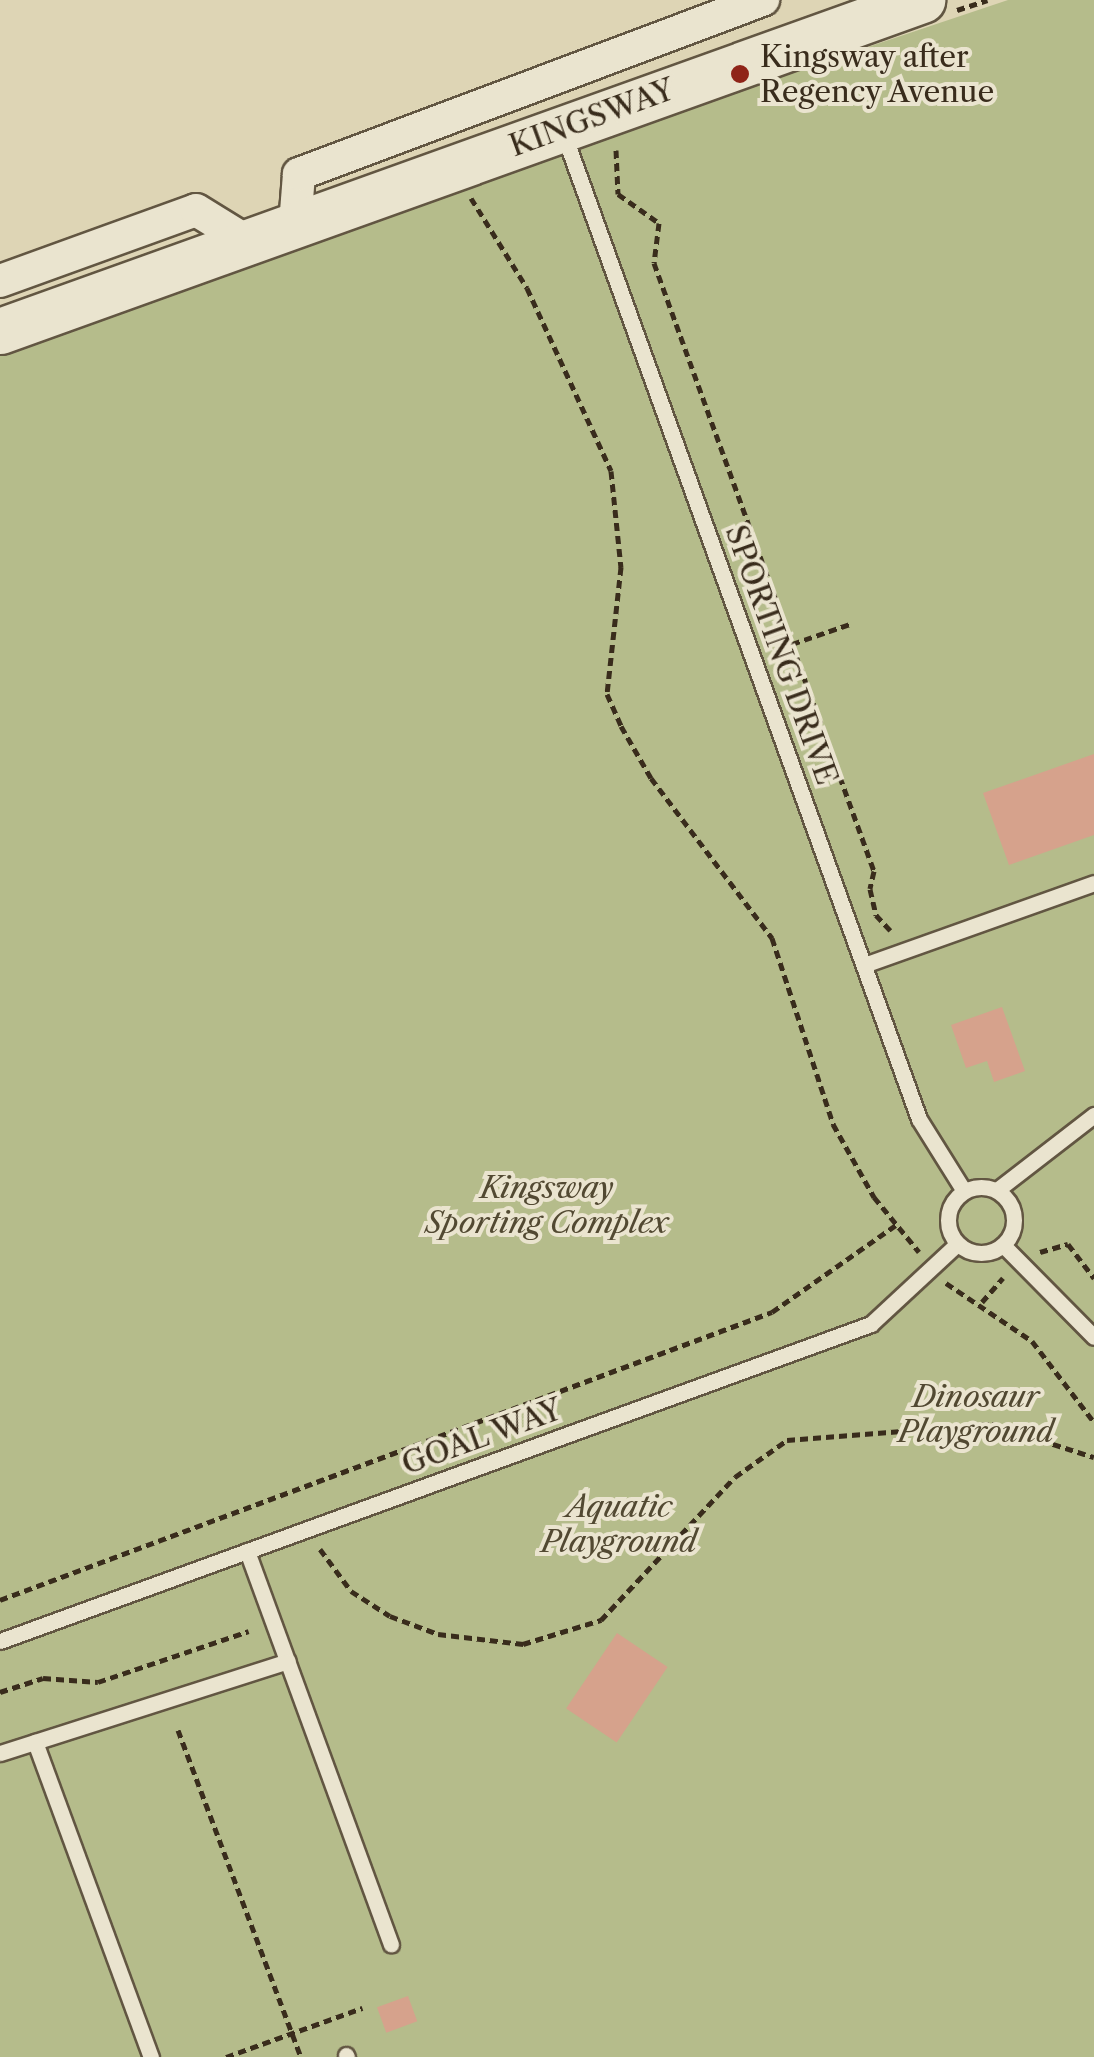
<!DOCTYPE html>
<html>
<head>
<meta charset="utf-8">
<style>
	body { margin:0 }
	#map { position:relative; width:1094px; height:2057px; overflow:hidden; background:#ded5b5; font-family:"Libre Caslon Text",serif }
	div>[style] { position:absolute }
	.green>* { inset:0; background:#b5bc8b }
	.building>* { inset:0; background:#d6a28c; transform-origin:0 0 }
	.path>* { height:5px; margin-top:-2.5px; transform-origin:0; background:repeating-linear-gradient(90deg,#392c1c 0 8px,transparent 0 13px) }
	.roads { filter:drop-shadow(2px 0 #625642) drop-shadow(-2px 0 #625642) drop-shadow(0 2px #625642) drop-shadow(0 -2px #625642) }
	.service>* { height:15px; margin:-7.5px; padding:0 7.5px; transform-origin:7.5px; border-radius:7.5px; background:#eae4cf }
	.service>.ring { margin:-7.5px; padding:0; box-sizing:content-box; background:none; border:15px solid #eae4cf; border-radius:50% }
	.minor>* { height:32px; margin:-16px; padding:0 16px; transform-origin:16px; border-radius:16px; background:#eae4cf }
	.secondary>* { height:45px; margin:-22.5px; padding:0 22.5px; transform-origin:22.5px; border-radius:22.5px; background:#eae4cf }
	.dots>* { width:28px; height:28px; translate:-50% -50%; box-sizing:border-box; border:5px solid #eae4cf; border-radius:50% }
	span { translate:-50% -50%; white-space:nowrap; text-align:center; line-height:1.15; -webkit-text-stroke:8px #eae4cf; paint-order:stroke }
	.poi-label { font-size:30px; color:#392c1c }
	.left { translate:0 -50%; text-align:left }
	.street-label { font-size:30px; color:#392c1c }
	.park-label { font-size:30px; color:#524932; font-style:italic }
</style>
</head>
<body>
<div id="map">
	<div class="green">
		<div style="clip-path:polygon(1008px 0,1094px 0,1094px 2057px,0 2057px,0 354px,626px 128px)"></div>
	</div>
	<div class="building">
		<div style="clip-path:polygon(1094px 754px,1094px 835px,1009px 865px,983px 793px)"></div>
		<div style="clip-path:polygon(1002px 1007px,1025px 1071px,994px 1082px,987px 1061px,966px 1068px,951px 1025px)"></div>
		<div style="left:617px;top:1633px;width:61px;height:91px;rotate:34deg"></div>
		<div style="left:408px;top:1996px;width:27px;height:33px;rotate:70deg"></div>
	</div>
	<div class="path">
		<div style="left:957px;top:10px;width:32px;rotate:-18deg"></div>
		<div style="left:616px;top:150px;width:44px;rotate:87.4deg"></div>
		<div style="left:618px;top:194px;width:50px;rotate:35.3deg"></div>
		<div style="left:659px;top:223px;width:40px;rotate:97.1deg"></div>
		<div style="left:654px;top:263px;width:647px;rotate:70.11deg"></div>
		<div style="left:874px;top:871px;width:18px;rotate:103deg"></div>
		<div style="left:870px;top:889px;width:27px;rotate:77deg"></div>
		<div style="left:876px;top:915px;width:21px;rotate:47deg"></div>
		<div style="left:471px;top:198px;width:106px;rotate:58.1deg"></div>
		<div style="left:527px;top:288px;width:201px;rotate:65.3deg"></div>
		<div style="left:611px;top:471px;width:97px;rotate:84.1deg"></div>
		<div style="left:621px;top:567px;width:128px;rotate:96.3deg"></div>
		<div style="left:607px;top:694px;width:35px;rotate:66deg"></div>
		<div style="left:621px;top:726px;width:60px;rotate:60deg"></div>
		<div style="left:651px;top:778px;width:201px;rotate:52.9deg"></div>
		<div style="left:772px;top:938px;width:196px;rotate:71.8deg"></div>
		<div style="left:833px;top:1124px;width:84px;rotate:60.7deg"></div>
		<div style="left:874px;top:1197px;width:71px;rotate:50.7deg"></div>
		<div style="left:792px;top:644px;width:61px;rotate:-19deg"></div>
		<div style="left:1040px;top:1252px;width:29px;rotate:-16deg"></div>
		<div style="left:1068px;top:1244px;width:43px;rotate:52.6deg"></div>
		<div style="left:946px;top:1283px;width:104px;rotate:34deg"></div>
		<div style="left:1032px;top:1341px;width:102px;rotate:52.6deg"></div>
		<div style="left:982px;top:1302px;width:32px;rotate:-49deg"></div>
		<div style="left:320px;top:1549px;width:52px;rotate:53.6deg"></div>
		<div style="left:351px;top:1591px;width:46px;rotate:32.7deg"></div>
		<div style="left:390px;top:1616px;width:51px;rotate:20.6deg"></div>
		<div style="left:438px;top:1634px;width:86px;rotate:6.7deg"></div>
		<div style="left:523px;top:1644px;width:82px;rotate:-17.1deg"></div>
		<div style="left:601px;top:1620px;width:196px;rotate:-46.9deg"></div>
		<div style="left:735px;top:1477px;width:64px;rotate:-35.4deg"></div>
		<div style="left:787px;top:1440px;width:205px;rotate:-4.5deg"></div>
		<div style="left:991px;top:1424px;width:108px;rotate:17.8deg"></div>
		<div style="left:0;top:1600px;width:824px;rotate:-20.46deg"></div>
		<div style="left:772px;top:1312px;width:151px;rotate:-35.1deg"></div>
		<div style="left:0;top:1692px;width:45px;rotate:-18deg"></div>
		<div style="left:43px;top:1678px;width:55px;rotate:4.2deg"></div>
		<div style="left:98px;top:1682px;width:159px;rotate:-18.7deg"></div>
		<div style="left:178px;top:1730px;width:349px;rotate:69.4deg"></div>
		<div style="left:226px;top:2057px;width:145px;rotate:-19.8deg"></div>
	</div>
	<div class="roads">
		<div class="service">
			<div style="left:564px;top:135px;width:1046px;rotate:70.16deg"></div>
			<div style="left:919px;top:1119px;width:85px;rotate:58deg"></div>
			<div style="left:864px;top:965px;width:244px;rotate:-19.6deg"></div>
			<div class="ring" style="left:948px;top:1187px;width:51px;height:51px"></div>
			<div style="left:997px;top:1190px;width:123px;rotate:-37.7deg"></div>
			<div style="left:1003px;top:1245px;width:129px;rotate:45.3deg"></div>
			<div style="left:247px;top:1551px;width:419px;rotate:69.9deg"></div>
			<div style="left:0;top:1641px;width:927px;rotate:-20deg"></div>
			<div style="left:871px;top:1324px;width:117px;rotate:-42.9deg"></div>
			<div style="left:35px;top:1742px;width:336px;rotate:69.8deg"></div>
			<div style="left:0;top:1753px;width:302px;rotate:-17.7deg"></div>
			<div style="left:346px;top:2055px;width:2px;rotate:63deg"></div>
		</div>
		<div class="minor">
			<div style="left:295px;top:225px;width:51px;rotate:-85.5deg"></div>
			<div style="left:299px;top:174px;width:496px;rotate:-20.6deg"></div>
			<div style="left:0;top:281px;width:208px;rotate:-19.9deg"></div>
			<div style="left:196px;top:210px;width:61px;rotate:31.6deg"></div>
		</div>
		<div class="secondary">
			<div style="left:0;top:331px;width:980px;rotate:-19.75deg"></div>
		</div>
	</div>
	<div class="dots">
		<div style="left:740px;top:74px;background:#8f2418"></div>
	</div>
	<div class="poi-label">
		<span class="left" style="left:760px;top:74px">Kingsway after<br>Regency Avenue</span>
	</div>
	<div class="street-label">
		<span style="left:592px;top:118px;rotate:-20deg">KINGSWAY</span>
		<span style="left:781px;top:655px;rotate:70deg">SPORTING DRIVE</span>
		<span style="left:482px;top:1437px;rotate:-20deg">GOAL WAY</span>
	</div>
	<div class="park-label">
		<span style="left:547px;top:1205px">Kingsway<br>Sporting Complex</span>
		<span style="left:976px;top:1414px">Dinosaur<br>Playground</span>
		<span style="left:619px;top:1524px">Aquatic<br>Playground</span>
	</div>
</div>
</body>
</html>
